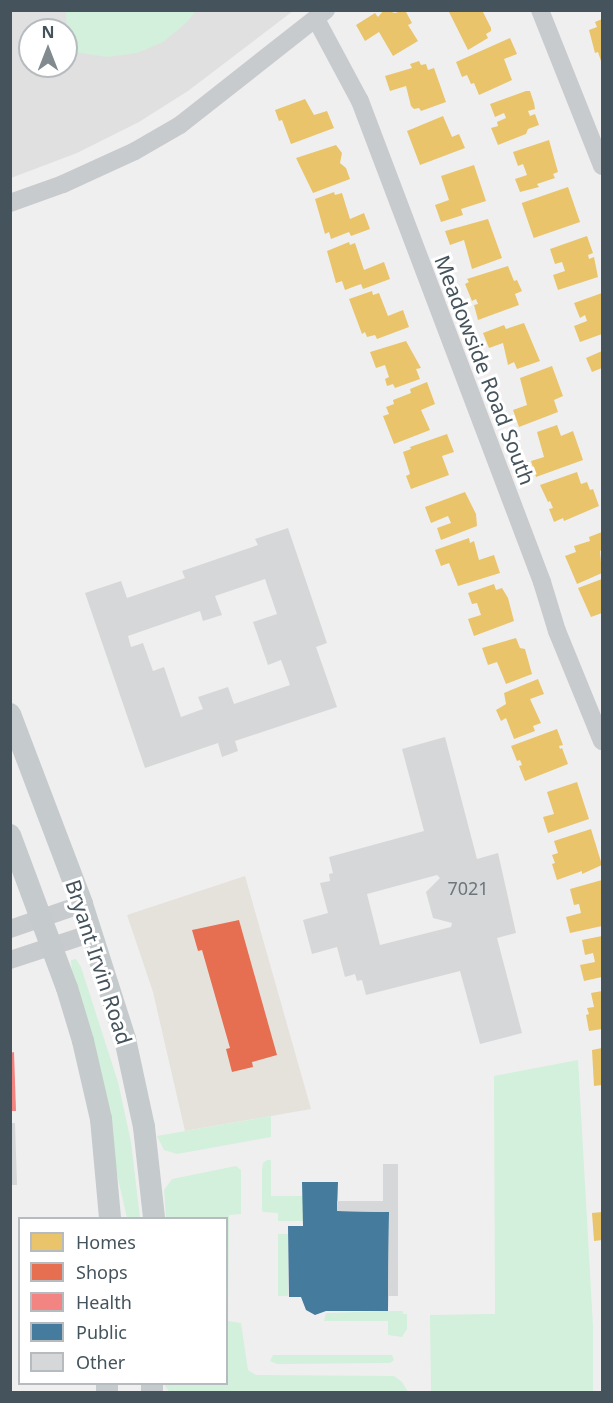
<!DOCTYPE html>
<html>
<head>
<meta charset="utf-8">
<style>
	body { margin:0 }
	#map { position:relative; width:613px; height:1403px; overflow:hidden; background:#f0efef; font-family:"Noto Sans",sans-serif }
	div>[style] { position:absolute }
	.commercial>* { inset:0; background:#e5e2dc }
	.education>* { inset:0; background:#e1e0e1 }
	.green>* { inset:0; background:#d2f0db; transform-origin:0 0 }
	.homes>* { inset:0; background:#e9c46a; transform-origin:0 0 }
	.shops>* { inset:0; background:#e76f51 }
	.health>* { inset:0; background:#f28482 }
	.public>* { inset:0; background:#457b9d }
	.building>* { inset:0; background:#d6d7d8 }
	.minor>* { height:18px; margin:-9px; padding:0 9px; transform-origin:9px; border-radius:9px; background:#c8cbce }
	.major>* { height:22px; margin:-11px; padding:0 11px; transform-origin:11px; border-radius:11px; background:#c5cacc }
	span { translate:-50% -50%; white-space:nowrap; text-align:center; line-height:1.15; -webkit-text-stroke:6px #fff; paint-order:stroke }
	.number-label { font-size:18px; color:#6b767c }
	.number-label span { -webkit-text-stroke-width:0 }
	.street-label { font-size:21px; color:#45545c }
	.frame { position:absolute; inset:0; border:12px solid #45545c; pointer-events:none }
	.legend { position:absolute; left:18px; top:1217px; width:210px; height:168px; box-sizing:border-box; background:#fff; border:2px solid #b5bbbe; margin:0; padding:8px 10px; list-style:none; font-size:18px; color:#45545c }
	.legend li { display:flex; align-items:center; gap:12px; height:30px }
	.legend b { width:30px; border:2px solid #b5bbbe }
	.north { position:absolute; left:18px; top:18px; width:60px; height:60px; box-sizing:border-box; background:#fff; border:2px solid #b5bbbe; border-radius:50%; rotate:0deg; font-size:16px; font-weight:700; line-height:24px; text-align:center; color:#45545c }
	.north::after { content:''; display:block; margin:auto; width:21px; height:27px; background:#818a8f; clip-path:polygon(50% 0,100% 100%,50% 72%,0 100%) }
</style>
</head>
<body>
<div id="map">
	<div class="commercial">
		<div style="clip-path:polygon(245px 876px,311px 1109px,185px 1131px,153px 992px,127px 915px)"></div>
	</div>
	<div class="education">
		<div style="clip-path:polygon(evenodd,11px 11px,293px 11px,188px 91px,139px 122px,77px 153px,11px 178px,11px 11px,30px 30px,66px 30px,66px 66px,30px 66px,30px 30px)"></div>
	</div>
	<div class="green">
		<div style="clip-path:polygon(66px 11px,66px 10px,196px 11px,186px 23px,163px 42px,137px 53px,107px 57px,68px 51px)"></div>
		<div style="clip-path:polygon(76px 959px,81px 967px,118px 1082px,131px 1142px,140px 1218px,127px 1218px,72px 977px,71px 960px)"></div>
		<div style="clip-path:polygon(578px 1060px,593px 1326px,593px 1392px,431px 1392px,430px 1315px,495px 1314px,494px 1076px)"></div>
		<div style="clip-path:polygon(271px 1116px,271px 1137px,177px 1154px,164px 1150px,157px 1136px)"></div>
		<div style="clip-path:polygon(267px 1160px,271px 1160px,271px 1196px,303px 1196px,303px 1221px,278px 1221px,278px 1213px,263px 1212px,262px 1210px,262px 1169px,263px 1163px)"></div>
		<div style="clip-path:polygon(236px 1166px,241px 1170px,241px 1214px,229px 1215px,228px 1321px,241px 1323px,248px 1370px,256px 1375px,394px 1376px,402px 1382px,408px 1392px,170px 1392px,167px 1389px,164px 1384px,226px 1384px,226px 1218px,166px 1218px,164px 1190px,172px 1179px)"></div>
		<div style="left:278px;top:1234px;width:10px;height:62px"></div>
		<div style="clip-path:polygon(388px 1311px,403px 1311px,403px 1314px,407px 1314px,407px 1329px,402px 1337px,388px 1335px,388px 1321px,324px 1321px,326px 1313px)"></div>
		<div style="clip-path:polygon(273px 1355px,392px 1355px,394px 1360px,390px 1363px,277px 1364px,270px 1361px)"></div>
	</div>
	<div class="homes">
		<div style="clip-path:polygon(384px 10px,395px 13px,405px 10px,412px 23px,408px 25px,418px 41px,393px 56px,379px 32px,365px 41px,356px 25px,375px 13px,378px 17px)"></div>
		<div style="clip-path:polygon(448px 10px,482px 10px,491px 28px,491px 31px,486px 34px,488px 38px,468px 50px)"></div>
		<div style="clip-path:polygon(602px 19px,602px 64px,598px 52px,595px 53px,589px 30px,597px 27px,595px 22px)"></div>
		<div style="clip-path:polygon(510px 38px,517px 54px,504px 59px,512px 80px,479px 95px,474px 83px,471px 84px,467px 75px,462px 77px,456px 62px)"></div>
		<div style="clip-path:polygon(419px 61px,421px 65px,426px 64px,428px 70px,434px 68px,446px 102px,421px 111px,419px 108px,414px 109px,411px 106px,406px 86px,390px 91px,385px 76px,412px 68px,410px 64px)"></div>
		<div style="clip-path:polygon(526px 91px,530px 91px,534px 103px,535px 109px,528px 111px,530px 116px,535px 114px,539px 125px,528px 129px,526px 134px,498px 145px,491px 128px,498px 126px,497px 122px,506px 118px,504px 113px,495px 117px,490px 104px)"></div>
		<div style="clip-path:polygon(305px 99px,314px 115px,327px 111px,334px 128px,291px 144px,282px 120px,279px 121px,275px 110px)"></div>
		<div style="clip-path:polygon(443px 116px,452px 137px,459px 134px,465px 148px,420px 165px,407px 131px)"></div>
		<div style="clip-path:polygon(549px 140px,558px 172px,553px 174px,555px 178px,537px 184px,539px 187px,520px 192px,515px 179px,527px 175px,523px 164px,518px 166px,513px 152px)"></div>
		<div style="clip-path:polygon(336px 145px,342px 153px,340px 163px,346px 168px,350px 179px,313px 193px,296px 158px)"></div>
		<div style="clip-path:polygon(474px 165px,486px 201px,461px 209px,463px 215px,441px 222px,435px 205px,449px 200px,441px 176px)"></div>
		<div style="left:568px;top:187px;width:37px;height:49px;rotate:71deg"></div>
		<div style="clip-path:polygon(334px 192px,335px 195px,342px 193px,350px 219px,364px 213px,370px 229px,351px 236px,349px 232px,331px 239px,329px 232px,325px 234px,315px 199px)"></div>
		<div style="clip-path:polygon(488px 219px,502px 258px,472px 269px,464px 240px,450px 245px,445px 231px)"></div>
		<div style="clip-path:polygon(587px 236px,593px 253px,588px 255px,589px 259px,594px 257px,598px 277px,558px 290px,553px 275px,565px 271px,562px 262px,555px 264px,550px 249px)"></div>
		<div style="clip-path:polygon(349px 242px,350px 245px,355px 243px,364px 270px,384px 262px,390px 279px,363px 289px,361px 284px,345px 290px,342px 281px,336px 283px,327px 251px)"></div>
		<div style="clip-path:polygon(508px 266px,514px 281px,517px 280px,522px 291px,515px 294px,519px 305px,478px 320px,474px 305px,478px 304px,476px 299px,472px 301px,465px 284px,469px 282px,467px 279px)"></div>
		<div style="clip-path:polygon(372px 291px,373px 295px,379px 293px,388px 316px,403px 310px,409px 327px,377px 339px,375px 335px,367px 337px,365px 332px,362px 334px,349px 299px)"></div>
		<div style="clip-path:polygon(602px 293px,602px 334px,580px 342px,574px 326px,587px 321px,585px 315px,580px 318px,574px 303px)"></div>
		<div style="clip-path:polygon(524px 323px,540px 361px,517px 369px,514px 362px,508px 365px,503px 343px,489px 348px,483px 333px,504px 325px,506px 329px)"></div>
		<div style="clip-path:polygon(406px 341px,421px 368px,416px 369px,420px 379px,395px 388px,393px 384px,387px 386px,385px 379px,389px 377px,385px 365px,376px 368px,370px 352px)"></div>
		<div style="clip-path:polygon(602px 351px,602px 368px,592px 372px,586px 358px)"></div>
		<div style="clip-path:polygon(552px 366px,563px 396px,554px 400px,558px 412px,519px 427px,513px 410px,527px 405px,520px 378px)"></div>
		<div style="clip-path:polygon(427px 382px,435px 404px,421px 410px,430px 430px,394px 444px,383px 416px,389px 414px,386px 407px,394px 404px,393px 400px,411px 393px,410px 389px)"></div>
		<div style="clip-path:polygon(557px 425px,561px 436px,573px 431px,583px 460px,536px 477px,531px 461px,544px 457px,537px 432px)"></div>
		<div style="clip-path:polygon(447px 434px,454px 452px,442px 456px,449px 475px,411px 489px,406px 476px,410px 474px,403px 452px,411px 449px,410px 447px)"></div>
		<div style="clip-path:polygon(577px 472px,581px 484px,587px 482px,590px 490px,593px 489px,599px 506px,564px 521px,563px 518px,554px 522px,549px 509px,553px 508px,550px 501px,548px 502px,540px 485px)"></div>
		<div style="clip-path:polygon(465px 492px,476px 514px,477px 526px,441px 540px,437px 528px,451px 523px,448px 516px,431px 523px,425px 507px)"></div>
		<div style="clip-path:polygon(602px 532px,602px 550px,600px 551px,602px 573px,577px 584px,565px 556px,576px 552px,574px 546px,590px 541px,589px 537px)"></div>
		<div style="clip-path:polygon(469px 538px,470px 543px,474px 541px,479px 560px,494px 555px,500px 573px,458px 586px,449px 563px,441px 566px,435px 550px)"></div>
		<div style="clip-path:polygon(602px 579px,602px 613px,591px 617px,578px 588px)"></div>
		<div style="clip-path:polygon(494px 584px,496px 590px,502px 588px,508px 598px,514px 621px,474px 636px,468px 619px,481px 615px,477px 603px,472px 604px,468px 593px)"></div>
		<div style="clip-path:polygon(516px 638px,520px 648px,525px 649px,532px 674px,506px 684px,497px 662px,488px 665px,482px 648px)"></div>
		<div style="clip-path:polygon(538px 679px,544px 694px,530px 699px,541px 723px,533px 726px,535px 731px,514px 739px,506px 718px,501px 721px,496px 710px,506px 704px,504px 693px)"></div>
		<div style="clip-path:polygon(557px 729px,563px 745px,559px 746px,560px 749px,562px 748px,568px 764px,525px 781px,519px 766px,522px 765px,520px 760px,517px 761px,511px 746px)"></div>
		<div style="clip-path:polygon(577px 782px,589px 819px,548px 833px,543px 817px,554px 814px,547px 792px)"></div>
		<div style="clip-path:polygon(591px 829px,602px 865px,582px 874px,582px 871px,557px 880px,552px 864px,555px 863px,552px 855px,558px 853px,554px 841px)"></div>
		<div style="clip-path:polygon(602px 880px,602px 926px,570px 933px,566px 917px,581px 913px,579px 904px,574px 905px,570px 889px)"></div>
		<div style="clip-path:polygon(602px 936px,602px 977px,584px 981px,580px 965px,595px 962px,593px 953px,585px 955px,582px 940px)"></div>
		<div style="clip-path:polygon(602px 991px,602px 1029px,589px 1031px,586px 1015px,589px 1014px,587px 1008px,594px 1007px,591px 993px)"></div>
		<div style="clip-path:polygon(602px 1048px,602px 1085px,594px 1086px,592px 1050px)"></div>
		<div style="clip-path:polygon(602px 1212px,602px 1240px,594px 1241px,592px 1213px)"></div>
	</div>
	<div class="shops">
		<div style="clip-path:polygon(239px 920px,277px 1055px,252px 1062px,253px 1067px,232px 1072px,226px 1049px,230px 1048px,202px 950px,198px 951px,192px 930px)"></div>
	</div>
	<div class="health">
		<div style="clip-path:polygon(14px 1052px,16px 1111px,10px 1111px,10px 1053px)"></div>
	</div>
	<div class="public">
		<div style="clip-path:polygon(302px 1182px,338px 1182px,337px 1211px,389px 1212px,388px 1311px,326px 1311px,315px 1315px,306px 1310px,301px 1297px,289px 1297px,288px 1226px,303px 1226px)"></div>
	</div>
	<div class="building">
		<div style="clip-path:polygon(evenodd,288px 528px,327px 643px,316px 647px,337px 707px,235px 741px,238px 751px,222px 757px,218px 743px,145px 768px,85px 593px,121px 581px,127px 598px,185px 578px,182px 571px,258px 545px,255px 539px,288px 528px,265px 579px,277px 614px,253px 622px,268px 665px,281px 660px,290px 685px,234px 704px,228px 687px,198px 697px,203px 709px,181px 717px,164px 667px,153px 671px,143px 643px,131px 647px,128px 636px,200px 611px,203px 621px,222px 615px,215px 596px,265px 579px)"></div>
		<div style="clip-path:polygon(evenodd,445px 737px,477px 859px,498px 853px,516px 933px,497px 938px,522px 1033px,480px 1044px,460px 971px,366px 995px,362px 980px,357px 981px,355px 974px,345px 977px,337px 947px,312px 954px,303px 920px,328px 913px,320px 883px,330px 881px,329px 874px,333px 873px,329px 857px,424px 831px,402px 749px,445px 737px,437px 875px,440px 878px,426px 892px,433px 918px,452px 923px,451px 927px,380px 945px,367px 894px,437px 875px)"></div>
		<div style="clip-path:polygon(10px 1123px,15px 1123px,17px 1185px,10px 1185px)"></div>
		<div style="clip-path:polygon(383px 1164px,398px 1164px,398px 1296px,388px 1296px,389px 1212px,337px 1211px,337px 1201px,383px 1201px)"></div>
	</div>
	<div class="minor">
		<div style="left:540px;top:10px;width:168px;rotate:68.3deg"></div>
		<div style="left:316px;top:19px;width:93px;rotate:61.8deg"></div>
		<div style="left:360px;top:101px;width:514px;rotate:69.27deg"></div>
		<div style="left:542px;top:582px;width:51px;rotate:73deg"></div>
		<div style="left:557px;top:631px;width:119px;rotate:67.8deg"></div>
		<div style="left:10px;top:203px;width:56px;rotate:-19.7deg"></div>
		<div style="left:63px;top:184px;width:79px;rotate:-24.6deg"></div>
		<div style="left:135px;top:151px;width:52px;rotate:-30deg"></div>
		<div style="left:180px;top:125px;width:186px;rotate:-38.2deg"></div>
		<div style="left:10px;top:929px;width:76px;rotate:-19.1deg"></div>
		<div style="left:10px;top:960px;width:86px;rotate:-18.2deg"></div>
	</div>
	<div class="major">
		<div style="left:10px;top:714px;width:203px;rotate:69.2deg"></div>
		<div style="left:82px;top:904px;width:142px;rotate:72.3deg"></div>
		<div style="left:125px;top:1039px;width:90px;rotate:77.8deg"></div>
		<div style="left:144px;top:1127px;width:92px;rotate:83.7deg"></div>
		<div style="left:10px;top:835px;width:163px;rotate:69.6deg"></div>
		<div style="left:67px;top:988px;width:55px;rotate:73.2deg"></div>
		<div style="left:83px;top:1041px;width:80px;rotate:77deg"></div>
		<div style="left:101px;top:1119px;width:99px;rotate:84.8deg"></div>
		<div style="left:107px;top:1392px;width:8px;rotate:-90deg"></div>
		<div style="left:152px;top:1392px;width:8px;rotate:-90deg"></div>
	</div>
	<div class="number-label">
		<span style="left:468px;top:888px">7021</span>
	</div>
	<div class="street-label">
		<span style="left:485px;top:370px;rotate:69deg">Meadowside Road South</span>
		<span style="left:99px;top:962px;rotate:72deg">Bryant Irvin Road</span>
	</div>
	<div class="frame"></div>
	<ul class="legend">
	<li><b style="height:16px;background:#e9c46a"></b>Homes</li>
	<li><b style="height:16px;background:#e76f51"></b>Shops</li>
	<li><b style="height:16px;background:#f28482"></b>Health</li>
	<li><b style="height:16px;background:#457b9d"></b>Public</li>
	<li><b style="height:16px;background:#d6d7d8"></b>Other</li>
	</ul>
	<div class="north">N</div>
</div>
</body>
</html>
